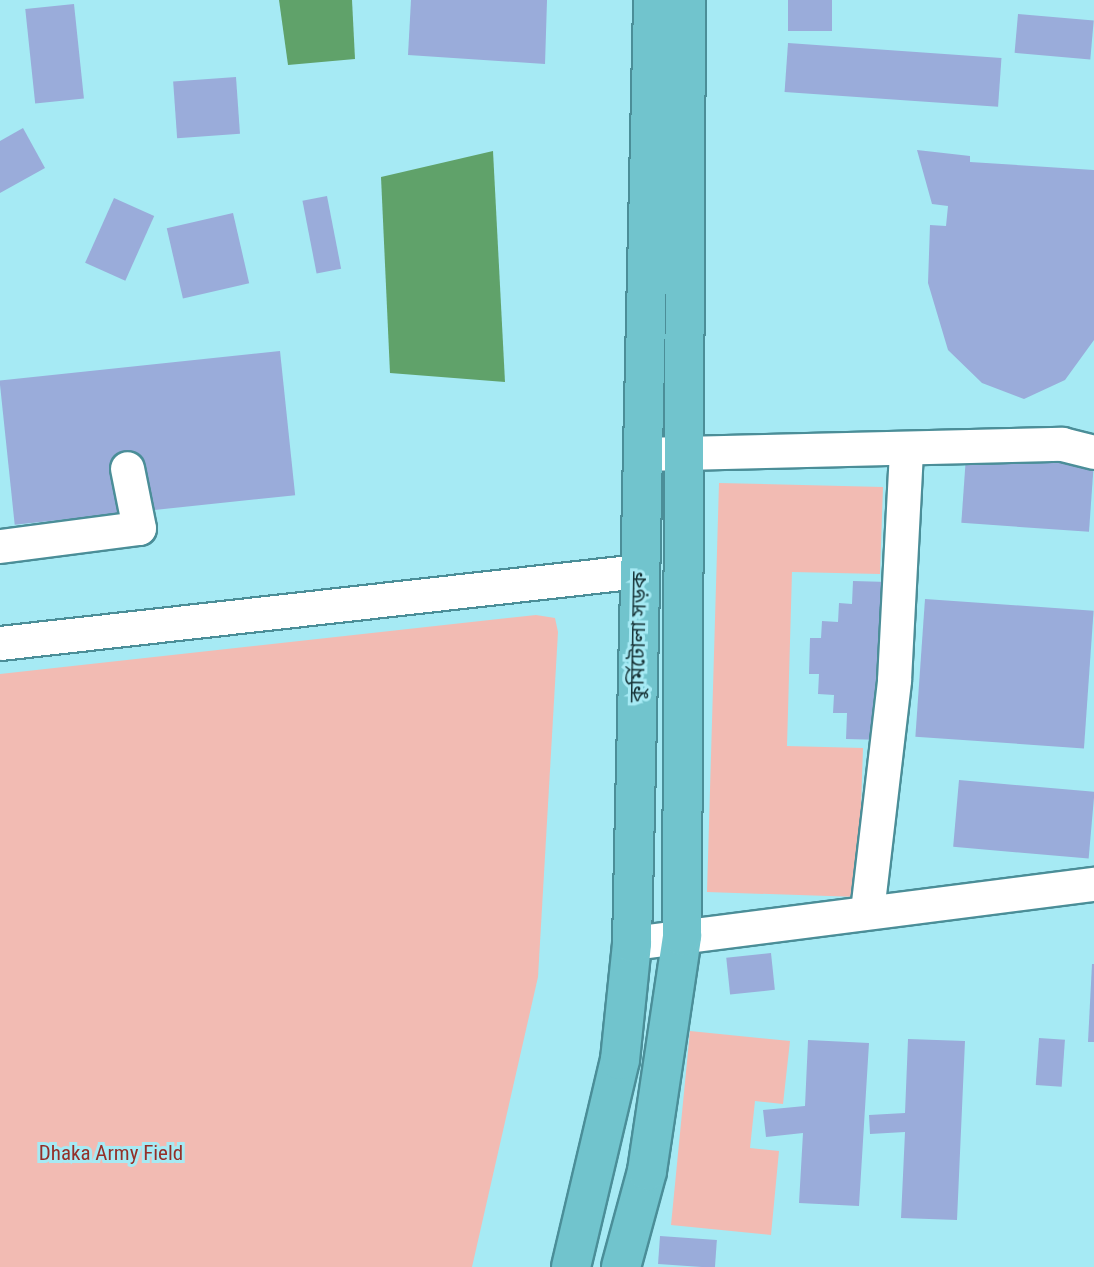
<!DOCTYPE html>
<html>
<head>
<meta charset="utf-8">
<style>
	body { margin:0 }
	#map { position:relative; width:1094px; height:1267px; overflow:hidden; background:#a6eaf4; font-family:"Roboto Condensed","Noto Sans Bengali",sans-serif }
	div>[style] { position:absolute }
	.green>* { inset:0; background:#f2bbb3 }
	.water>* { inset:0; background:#60a26a }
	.building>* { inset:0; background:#9aacda; transform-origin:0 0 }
	.roads { filter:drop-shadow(2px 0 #4b8e98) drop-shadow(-2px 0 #4b8e98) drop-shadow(0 2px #4b8e98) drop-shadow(0 -2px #4b8e98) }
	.minor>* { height:33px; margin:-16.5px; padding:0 16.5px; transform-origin:16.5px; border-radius:16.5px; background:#fff }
	.major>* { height:38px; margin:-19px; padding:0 19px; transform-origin:19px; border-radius:19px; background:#71c4cd }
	span { translate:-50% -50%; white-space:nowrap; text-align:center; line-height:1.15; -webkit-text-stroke:6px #a6eaf4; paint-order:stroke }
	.street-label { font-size:21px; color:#163236 }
	.park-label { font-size:21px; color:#942f28 }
</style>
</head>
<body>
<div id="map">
	<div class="green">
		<div style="clip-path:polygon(719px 483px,883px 487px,880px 574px,792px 572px,787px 746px,863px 748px,858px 897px,707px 892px)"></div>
		<div style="clip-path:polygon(536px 615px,555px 618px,558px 632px,538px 977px,472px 1267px,0 1267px,0 674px)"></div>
		<div style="clip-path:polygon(690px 1031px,790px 1041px,783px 1104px,755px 1101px,750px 1148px,779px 1151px,771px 1235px,671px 1225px)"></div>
	</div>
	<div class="water">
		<div style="clip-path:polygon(279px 0,352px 0,355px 59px,288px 65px)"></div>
		<div style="clip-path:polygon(493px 151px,505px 382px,390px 373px,381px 177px)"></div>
	</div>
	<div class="building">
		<div style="clip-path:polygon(411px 0,547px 0,545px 64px,408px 55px)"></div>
		<div style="left:788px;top:0;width:44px;height:31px"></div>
		<div style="left:74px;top:4px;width:95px;height:49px;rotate:84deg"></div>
		<div style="left:1018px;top:14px;width:76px;height:39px;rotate:5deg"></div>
		<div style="left:788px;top:43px;width:214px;height:49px;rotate:4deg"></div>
		<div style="left:236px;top:77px;width:57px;height:63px;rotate:86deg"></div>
		<div style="clip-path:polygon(23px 128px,45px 168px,0 193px,0 141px)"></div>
		<div style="clip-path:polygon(917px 150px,970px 156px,970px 162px,1094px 170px,1094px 340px,1065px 380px,1024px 399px,982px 383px,948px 350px,928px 283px,930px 225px,946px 226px,948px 206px,932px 204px)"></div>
		<div style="left:327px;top:196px;width:74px;height:25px;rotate:79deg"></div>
		<div style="left:114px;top:198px;width:44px;height:71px;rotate:24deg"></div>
		<div style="left:233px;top:213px;width:72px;height:68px;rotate:77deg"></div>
		<div style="left:280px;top:351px;width:145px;height:282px;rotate:84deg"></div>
		<div style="left:966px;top:456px;width:128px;height:67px;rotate:4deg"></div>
		<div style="clip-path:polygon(853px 581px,888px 582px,884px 740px,846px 739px,847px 713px,833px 713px,834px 695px,818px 694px,819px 674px,809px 674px,810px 638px,821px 638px,822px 621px,838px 622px,839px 603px,852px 604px)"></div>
		<div style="left:925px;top:599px;width:169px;height:138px;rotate:4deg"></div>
		<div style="left:959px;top:780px;width:136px;height:67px;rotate:5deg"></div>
		<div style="left:771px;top:953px;width:37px;height:45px;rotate:84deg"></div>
		<div style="clip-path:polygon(1092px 964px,1094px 964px,1094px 1042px,1088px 1042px)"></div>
		<div style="left:1039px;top:1038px;width:26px;height:47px;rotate:4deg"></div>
		<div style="clip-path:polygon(908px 1039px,965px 1041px,957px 1220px,901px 1218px,905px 1132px,870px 1134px,869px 1115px,905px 1113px)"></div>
		<div style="clip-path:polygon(808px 1040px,869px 1043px,859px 1206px,799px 1203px,803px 1133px,766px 1137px,763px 1110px,805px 1106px)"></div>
		<div style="left:660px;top:1236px;width:57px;height:28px;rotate:4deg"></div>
	</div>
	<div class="roads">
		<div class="minor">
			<div style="left:642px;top:454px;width:420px;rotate:-1.4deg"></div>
			<div style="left:1062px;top:444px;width:33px;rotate:14deg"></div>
			<div style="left:0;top:546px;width:140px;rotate:-7.4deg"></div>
			<div style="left:139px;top:528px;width:61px;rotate:-101.3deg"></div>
			<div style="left:0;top:643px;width:643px;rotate:-6.43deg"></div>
			<div style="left:867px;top:911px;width:233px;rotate:-83.3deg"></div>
			<div style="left:894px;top:680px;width:232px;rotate:-87deg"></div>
			<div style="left:632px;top:943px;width:466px;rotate:-7.3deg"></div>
		</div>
		<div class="major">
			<div style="left:571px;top:1267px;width:213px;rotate:-76.7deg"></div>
			<div style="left:620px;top:1060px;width:118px;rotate:-84.1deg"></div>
			<div style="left:632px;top:943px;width:943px;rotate:-88.72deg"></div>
			<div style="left:621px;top:1267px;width:99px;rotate:-74.8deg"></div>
			<div style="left:647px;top:1171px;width:238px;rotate:-81.5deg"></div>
			<div style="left:682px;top:936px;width:936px;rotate:-89.76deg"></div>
		</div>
	</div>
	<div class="street-label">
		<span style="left:638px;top:637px;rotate:-89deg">কুর্মিটোলা সড়ক</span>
	</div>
	<div class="park-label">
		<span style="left:111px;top:1153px">Dhaka Army Field</span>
	</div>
</div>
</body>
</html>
